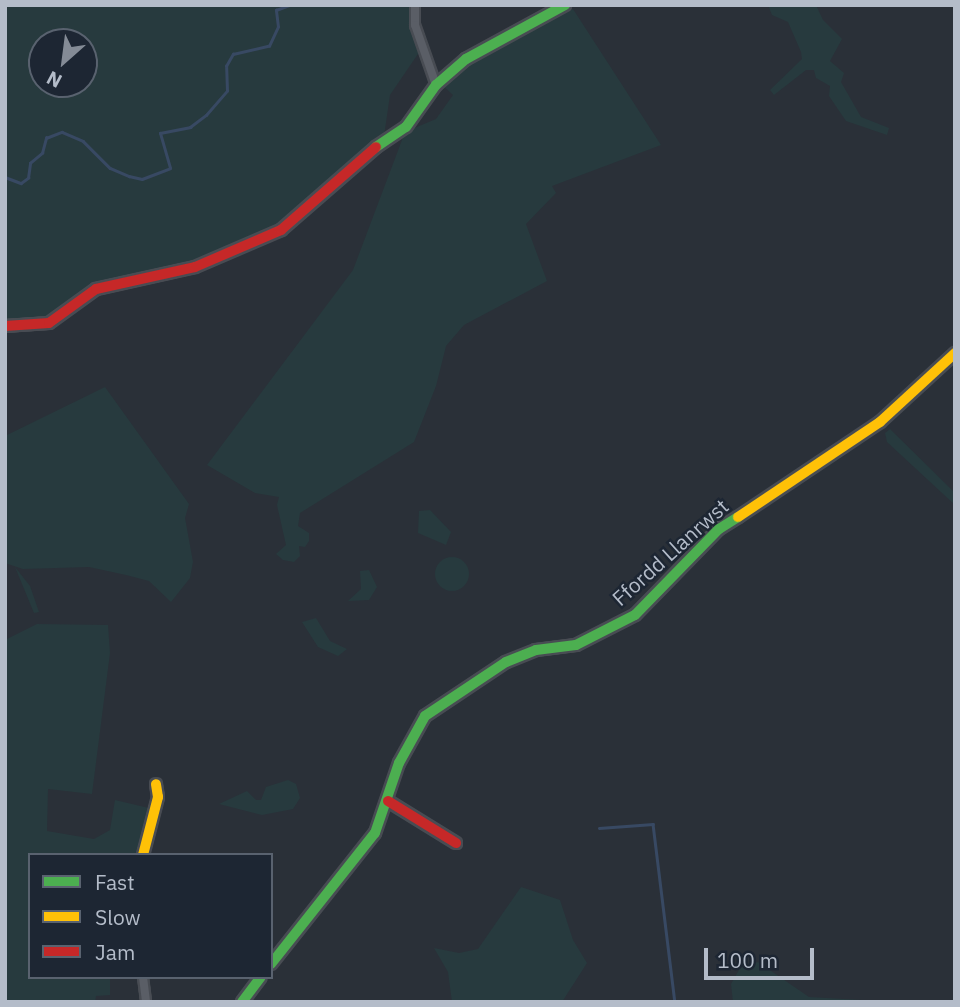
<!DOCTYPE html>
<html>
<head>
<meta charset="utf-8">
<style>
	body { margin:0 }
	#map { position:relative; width:960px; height:1007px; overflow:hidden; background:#2a3038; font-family:"IBM Plex Sans",sans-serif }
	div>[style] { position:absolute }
	.green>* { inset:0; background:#273a3e }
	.round { border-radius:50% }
	.stream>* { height:2.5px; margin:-1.25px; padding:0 1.25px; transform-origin:1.25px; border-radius:1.25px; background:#384963 }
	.roads { filter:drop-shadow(2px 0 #484c53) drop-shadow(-2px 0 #484c53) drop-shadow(0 2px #484c53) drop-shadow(0 -2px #484c53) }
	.street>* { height:8px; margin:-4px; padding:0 4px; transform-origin:4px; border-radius:4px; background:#5a5e66 }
	.fast>* { height:10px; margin:-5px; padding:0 5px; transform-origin:5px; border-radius:5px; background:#4caf50 }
	.slow>* { height:10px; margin:-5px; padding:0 5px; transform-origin:5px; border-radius:5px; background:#ffc107 }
	.jam>* { height:10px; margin:-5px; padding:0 5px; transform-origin:5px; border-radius:5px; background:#c62828 }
	span { translate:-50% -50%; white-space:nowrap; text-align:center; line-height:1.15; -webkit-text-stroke:5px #1d2633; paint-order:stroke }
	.street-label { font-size:21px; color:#b4bcc9 }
	.frame { position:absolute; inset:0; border:7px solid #b4bcc9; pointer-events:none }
	.legend { position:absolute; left:28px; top:853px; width:245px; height:126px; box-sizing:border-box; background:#1d2633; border:2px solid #59626f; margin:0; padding:9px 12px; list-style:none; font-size:21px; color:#b4bcc9 }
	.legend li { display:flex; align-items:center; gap:14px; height:35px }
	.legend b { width:35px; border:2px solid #59626f }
	.north { position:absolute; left:28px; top:28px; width:70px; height:70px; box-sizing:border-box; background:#1d2633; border:2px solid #59626f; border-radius:50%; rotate:208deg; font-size:19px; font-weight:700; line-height:28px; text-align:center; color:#b4bcc9 }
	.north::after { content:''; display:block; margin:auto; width:24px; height:32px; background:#848b96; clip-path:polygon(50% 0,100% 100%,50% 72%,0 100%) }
	.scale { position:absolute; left:704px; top:948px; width:110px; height:32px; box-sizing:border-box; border:4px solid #b4bcc9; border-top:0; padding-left:9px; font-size:21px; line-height:24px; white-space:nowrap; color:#b4bcc9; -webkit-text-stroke:5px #1d2633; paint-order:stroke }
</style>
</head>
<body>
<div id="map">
	<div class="green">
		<div style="clip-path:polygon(evenodd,5px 5px,411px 5px,412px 30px,420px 51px,390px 95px,384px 136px,281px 226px,194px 264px,85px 291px,50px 317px,5px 323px,5px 5px,42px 42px,84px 42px,84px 84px,42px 84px,42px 42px)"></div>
		<div style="clip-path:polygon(768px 5px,816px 5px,823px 20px,842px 39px,830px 61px,844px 73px,841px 82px,861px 117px,889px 128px,887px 135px,846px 121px,829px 96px,830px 86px,816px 78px,814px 70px,806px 70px,774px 95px,770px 90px,802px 59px,801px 52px,788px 22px,772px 15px)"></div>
		<div style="clip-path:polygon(573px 9px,661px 145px,552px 186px,556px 193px,526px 224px,547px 281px,464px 325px,446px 346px,436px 386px,414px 442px,300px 513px,298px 526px,309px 533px,309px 541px,305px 547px,299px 546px,300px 556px,294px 562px,283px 560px,276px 554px,286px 545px,277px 505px,279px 497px,255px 493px,207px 465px,353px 270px,405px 132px,436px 119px,453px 95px,439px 82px,471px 56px,475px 62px)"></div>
		<div style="clip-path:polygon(105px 387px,189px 504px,185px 518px,193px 562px,190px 578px,171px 602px,149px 581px,126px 575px,89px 567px,23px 569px,5px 563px,5px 436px)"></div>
		<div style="clip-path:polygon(890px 429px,955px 493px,955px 505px,887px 442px,885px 433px)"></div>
		<div style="clip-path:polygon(430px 510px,451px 532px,446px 545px,418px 533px,419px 511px)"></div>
		<div class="round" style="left:435px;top:557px;width:34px;height:34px"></div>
		<div style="clip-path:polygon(15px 567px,30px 586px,39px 612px,34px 613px)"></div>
		<div style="clip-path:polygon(369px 570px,377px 587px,369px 600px,348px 601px,361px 589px,360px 571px)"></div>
		<div style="clip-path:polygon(316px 618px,330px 641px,347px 649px,338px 656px,318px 647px,302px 622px)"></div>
		<div style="clip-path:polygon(37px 624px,108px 625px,110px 653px,92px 794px,48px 789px,47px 831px,94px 839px,110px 830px,115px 800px,153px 809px,143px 855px,30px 855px,30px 977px,110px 977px,110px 995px,96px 996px,95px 1002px,5px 1002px,5px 640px)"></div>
		<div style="clip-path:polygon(288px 780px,296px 784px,300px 798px,293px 809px,262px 815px,219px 804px,247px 791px,256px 800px,261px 800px,266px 787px)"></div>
		<div style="clip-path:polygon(521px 887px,560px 900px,573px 940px,587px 963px,562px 1002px,452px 1002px,448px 972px,434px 948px,459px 953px,478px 949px)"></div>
		<div style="clip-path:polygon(758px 962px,809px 997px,896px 1002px,733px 1002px,731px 984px,740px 968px)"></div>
	</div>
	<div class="stream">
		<div style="left:5px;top:177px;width:17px;rotate:21deg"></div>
		<div style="left:21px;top:183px;width:9px;rotate:-36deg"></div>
		<div style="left:28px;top:178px;width:15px;rotate:-82deg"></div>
		<div style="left:30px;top:163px;width:16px;rotate:-40deg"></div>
		<div style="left:42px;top:153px;width:16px;rotate:-75deg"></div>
		<div style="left:46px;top:138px;width:17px;rotate:-21deg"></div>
		<div style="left:62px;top:132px;width:23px;rotate:23deg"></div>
		<div style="left:83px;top:141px;width:38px;rotate:45deg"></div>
		<div style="left:110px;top:168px;width:21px;rotate:23deg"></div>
		<div style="left:129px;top:176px;width:13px;rotate:13deg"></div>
		<div style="left:142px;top:179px;width:30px;rotate:-21deg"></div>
		<div style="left:170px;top:168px;width:36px;rotate:-106deg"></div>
		<div style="left:160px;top:133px;width:31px;rotate:-11deg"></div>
		<div style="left:190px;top:127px;width:20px;rotate:-37deg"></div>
		<div style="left:206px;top:115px;width:32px;rotate:-49deg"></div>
		<div style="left:227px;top:91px;width:25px;rotate:-92deg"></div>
		<div style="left:226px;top:66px;width:14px;rotate:-60deg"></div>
		<div style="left:233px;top:54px;width:37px;rotate:-13deg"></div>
		<div style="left:269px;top:46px;width:21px;rotate:-65deg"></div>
		<div style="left:278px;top:27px;width:17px;rotate:-97deg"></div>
		<div style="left:276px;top:10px;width:15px;rotate:-20deg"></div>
		<div style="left:599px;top:828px;width:54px;rotate:-4.2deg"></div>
		<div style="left:653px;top:824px;width:179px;rotate:83deg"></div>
	</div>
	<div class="roads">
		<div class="street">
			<div style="left:415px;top:5px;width:20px;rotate:90deg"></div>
			<div style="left:415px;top:25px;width:64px;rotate:70.7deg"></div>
			<div style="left:143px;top:977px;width:25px;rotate:83deg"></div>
		</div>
		<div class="fast">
			<div style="left:376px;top:147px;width:36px;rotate:-34deg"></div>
			<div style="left:406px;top:127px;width:52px;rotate:-54.5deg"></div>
			<div style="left:436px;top:85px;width:40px;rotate:-41deg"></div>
			<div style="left:466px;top:59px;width:113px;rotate:-28.6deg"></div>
			<div style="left:271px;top:964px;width:167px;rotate:-51.6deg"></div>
			<div style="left:375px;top:833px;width:74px;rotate:-71.1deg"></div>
			<div style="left:399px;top:763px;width:54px;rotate:-61deg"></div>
			<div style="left:425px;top:716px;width:97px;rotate:-33.7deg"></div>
			<div style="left:506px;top:662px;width:32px;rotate:-22deg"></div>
			<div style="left:536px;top:650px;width:40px;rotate:-7.1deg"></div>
			<div style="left:576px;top:645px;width:66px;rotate:-27deg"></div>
			<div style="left:635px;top:615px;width:120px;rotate:-45.7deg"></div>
			<div style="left:719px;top:529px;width:22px;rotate:-32deg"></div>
			<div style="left:242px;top:1002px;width:31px;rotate:-53deg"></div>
		</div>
		<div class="slow">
			<div style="left:738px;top:517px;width:171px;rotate:-33.8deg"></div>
			<div style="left:880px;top:422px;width:102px;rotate:-42.6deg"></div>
			<div style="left:143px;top:855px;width:60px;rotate:-75.5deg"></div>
			<div style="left:158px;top:797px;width:13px;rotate:-99deg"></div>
		</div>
		<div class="jam">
			<div style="left:5px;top:326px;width:44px;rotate:-3.9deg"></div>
			<div style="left:49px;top:323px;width:58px;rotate:-35.9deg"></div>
			<div style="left:96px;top:289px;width:101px;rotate:-12.5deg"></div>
			<div style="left:195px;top:267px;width:94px;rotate:-23.3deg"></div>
			<div style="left:281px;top:230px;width:126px;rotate:-41.1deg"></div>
			<div style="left:388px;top:801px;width:80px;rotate:31.7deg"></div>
		</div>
	</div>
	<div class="street-label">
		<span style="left:670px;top:552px;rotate:-42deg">Ffordd Llanrwst</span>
	</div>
	<div class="frame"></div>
	<ul class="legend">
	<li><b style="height:9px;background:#4caf50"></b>Fast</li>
	<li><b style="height:9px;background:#ffc107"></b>Slow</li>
	<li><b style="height:9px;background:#c62828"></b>Jam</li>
	</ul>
	<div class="north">N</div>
	<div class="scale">100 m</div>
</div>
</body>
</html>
